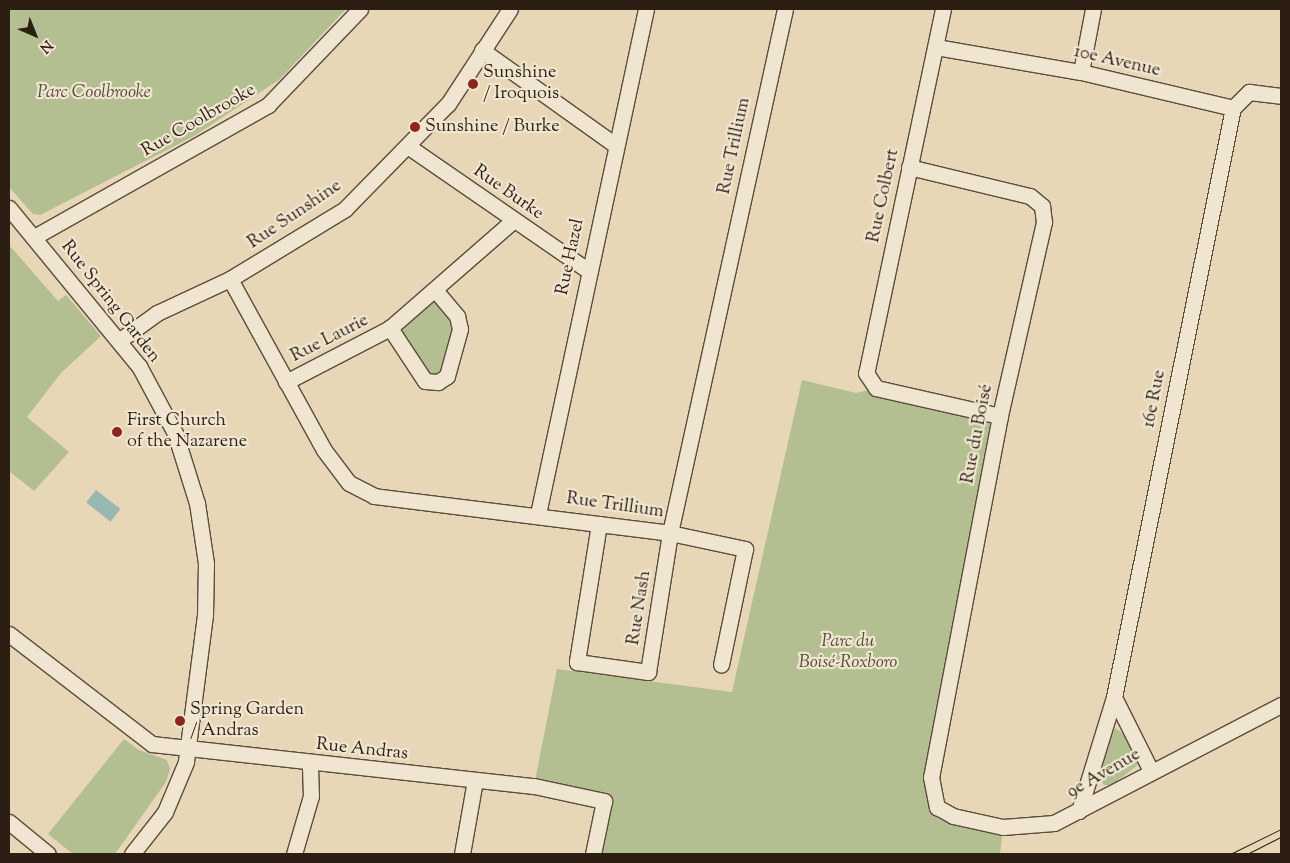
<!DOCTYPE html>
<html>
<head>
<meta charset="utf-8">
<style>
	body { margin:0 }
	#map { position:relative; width:1290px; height:863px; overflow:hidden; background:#e7d7b7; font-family:"Sorts Mill Goudy",serif }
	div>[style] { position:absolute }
	.green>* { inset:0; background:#b3bf90 }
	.water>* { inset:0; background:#97b9b2; transform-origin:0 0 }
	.roads { filter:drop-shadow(1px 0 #5b4c3c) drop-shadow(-1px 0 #5b4c3c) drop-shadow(0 1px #5b4c3c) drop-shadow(0 -1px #5b4c3c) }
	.minor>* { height:15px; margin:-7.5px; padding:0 7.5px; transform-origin:7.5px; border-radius:7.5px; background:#efe5d0 }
	.tram>* { height:1px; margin:-0.5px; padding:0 0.5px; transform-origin:0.5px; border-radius:0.5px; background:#2c1e13 }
	.dots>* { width:14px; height:14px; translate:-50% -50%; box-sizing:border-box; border:2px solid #efe5d0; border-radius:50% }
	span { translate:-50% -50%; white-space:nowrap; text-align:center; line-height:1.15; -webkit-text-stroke:4.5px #efe5d0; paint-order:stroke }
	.street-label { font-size:18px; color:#2c1e13 }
	.poi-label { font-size:18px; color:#2c1e13 }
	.left { translate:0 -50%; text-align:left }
	.park-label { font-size:18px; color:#544e38; font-style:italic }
	.frame { position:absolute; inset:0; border:10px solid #2c1e13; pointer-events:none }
	.north { position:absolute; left:10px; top:10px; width:50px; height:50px; -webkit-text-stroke:4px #efe5d0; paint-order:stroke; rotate:136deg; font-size:14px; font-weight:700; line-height:20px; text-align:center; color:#2c1e13 }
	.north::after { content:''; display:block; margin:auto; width:18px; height:22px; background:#2c1e13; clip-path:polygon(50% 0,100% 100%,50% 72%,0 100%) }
</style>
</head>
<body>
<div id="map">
	<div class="green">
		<div style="clip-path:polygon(9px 9px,346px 9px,280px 79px,194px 136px,40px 215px,33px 214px,9px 187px)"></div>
		<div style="clip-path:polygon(9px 245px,58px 301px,66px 295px,101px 336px,61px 373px,27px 417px,69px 452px,34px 491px,9px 471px)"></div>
		<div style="clip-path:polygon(437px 299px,454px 329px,443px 369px,433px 375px,426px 372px,397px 330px)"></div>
		<div style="clip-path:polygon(802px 380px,856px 393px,876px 388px,1000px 416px,931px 777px,937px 807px,1003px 827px,1000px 854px,593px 854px,604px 801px,534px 786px,557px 669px,732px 692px)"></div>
		<div style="clip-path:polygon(1115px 728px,1130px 738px,1139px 764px,1112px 785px,1104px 785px,1096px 774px)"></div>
		<div style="clip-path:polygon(124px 739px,139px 750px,167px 760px,170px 769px,166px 782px,115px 854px,73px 854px,48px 834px)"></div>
	</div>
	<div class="water">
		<div style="left:96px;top:490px;width:31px;height:16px;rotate:38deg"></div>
	</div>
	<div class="roads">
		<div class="minor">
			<div style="left:943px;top:9px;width:372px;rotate:101.9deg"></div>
			<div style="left:866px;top:373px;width:18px;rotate:56deg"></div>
			<div style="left:876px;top:388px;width:127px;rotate:12.7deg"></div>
			<div style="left:936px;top:47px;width:147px;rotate:9.8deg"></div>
			<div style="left:1081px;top:72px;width:156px;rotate:13.3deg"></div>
			<div style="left:482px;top:50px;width:163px;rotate:35.5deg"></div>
			<div style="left:1081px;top:72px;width:64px;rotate:-79.2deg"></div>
			<div style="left:409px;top:147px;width:216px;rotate:34.6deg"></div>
			<div style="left:909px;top:167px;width:124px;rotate:13.5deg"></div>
			<div style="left:1030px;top:196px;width:16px;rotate:40deg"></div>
			<div style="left:1042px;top:206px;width:16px;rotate:83deg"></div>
			<div style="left:1044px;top:222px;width:199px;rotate:102.8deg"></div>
			<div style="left:1000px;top:416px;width:368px;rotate:100.8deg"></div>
			<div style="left:931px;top:777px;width:31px;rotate:79deg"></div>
			<div style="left:937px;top:807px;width:18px;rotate:29deg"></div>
			<div style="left:953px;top:816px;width:51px;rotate:12.4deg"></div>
			<div style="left:1003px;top:827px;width:51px;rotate:-4.5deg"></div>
			<div style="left:1054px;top:823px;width:256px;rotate:-27.5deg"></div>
			<div style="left:9px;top:208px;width:205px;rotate:50.6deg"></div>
			<div style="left:139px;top:366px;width:76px;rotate:61.8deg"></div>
			<div style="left:175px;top:433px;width:73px;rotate:72.6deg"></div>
			<div style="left:197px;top:503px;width:61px;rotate:81.5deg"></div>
			<div style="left:206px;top:563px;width:52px;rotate:91.1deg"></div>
			<div style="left:205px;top:615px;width:148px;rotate:97.4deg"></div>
			<div style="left:186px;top:762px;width:54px;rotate:112.8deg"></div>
			<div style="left:165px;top:812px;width:53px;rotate:128.2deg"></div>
			<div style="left:34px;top:237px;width:269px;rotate:-29.4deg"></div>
			<div style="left:268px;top:105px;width:133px;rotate:-46.2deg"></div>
			<div style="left:230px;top:279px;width:195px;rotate:61.2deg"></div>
			<div style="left:324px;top:450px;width:41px;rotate:52.9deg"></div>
			<div style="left:349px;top:483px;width:28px;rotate:27deg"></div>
			<div style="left:374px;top:496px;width:298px;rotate:7.1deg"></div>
			<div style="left:670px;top:533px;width:536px;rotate:-77.62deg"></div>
			<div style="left:436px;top:291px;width:33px;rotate:50deg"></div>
			<div style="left:457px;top:316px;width:13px;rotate:77deg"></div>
			<div style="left:460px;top:329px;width:49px;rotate:105.5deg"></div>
			<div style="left:447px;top:376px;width:11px;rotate:146deg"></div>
			<div style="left:438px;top:382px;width:13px;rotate:-176deg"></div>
			<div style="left:425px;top:381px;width:64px;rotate:-123.4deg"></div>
			<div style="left:390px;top:328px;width:164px;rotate:-41.1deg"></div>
			<div style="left:120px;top:340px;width:46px;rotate:-36.1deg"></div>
			<div style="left:157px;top:313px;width:81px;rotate:-25deg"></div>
			<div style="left:230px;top:279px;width:135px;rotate:-31.3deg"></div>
			<div style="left:345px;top:209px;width:147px;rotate:-45.6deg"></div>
			<div style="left:448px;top:104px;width:113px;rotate:-56.9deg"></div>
			<div style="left:286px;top:382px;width:117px;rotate:-27.4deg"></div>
			<div style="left:538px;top:514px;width:516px;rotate:-77.93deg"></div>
			<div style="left:599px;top:524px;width:140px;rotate:99.1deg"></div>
			<div style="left:577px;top:662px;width:72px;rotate:8deg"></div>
			<div style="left:648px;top:672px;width:141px;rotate:-81deg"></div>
			<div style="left:670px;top:533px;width:77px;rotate:12deg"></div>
			<div style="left:745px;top:549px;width:118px;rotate:101.7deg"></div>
			<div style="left:9px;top:634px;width:180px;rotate:37.6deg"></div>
			<div style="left:152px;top:744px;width:384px;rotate:6.3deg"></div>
			<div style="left:534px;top:786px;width:72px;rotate:12.1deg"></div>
			<div style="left:604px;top:801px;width:54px;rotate:101.7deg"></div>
			<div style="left:1114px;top:697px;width:80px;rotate:63.4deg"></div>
			<div style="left:1079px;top:811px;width:119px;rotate:-72.9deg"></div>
			<div style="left:1114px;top:697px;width:601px;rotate:-78.58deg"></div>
			<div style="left:1233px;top:108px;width:23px;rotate:-45deg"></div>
			<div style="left:1249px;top:92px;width:32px;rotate:7deg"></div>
			<div style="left:9px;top:822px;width:50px;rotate:39.4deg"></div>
			<div style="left:294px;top:854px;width:60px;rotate:-73.7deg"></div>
			<div style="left:311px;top:796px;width:32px;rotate:-92deg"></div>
			<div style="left:462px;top:854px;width:75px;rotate:-80deg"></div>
		</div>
	</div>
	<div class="tram">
		<div style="left:1230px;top:854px;width:57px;rotate:-26.1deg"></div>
		<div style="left:1247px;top:854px;width:38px;rotate:-27deg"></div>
	</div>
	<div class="dots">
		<div style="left:473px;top:84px;background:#8f2418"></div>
		<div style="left:415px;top:127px;background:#8f2418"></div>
		<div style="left:117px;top:432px;background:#8f2418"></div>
		<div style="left:180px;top:721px;background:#8f2418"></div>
	</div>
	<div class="street-label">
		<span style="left:1117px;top:62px;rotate:13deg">10e Avenue</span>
		<span style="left:199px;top:121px;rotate:-30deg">Rue Coolbrooke</span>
		<span style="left:735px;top:146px;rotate:-78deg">Rue Trillium</span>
		<span style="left:508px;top:193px;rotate:35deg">Rue Burke</span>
		<span style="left:884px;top:196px;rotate:-78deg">Rue Colbert</span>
		<span style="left:295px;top:215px;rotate:-34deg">Rue Sunshine</span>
		<span style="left:571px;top:257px;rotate:-78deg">Rue Hazel</span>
		<span style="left:110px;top:302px;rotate:52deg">Rue Spring Garden</span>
		<span style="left:330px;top:339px;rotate:-27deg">Rue Laurie</span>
		<span style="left:1155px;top:399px;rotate:-79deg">16e Rue</span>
		<span style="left:978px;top:434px;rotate:-79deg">Rue du Boisé</span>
		<span style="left:615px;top:506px;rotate:8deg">Rue Trillium</span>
		<span style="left:640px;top:608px;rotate:-81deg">Rue Nash</span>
		<span style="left:362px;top:750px;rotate:6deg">Rue Andras</span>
		<span style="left:1104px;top:774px;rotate:-30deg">9e Avenue</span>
	</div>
	<div class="poi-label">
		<span class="left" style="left:483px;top:84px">Sunshine<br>/ Iroquois</span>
		<span class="left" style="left:425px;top:127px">Sunshine / Burke</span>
		<span class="left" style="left:127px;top:432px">First Church<br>of the Nazarene</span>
		<span class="left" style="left:190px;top:721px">Spring Garden<br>/ Andras</span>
	</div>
	<div class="park-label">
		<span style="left:94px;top:93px">Parc Coolbrooke</span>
		<span style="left:848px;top:653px">Parc du<br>Boisé-Roxboro</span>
	</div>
	<div class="frame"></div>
	<div class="north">N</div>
</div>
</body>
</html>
